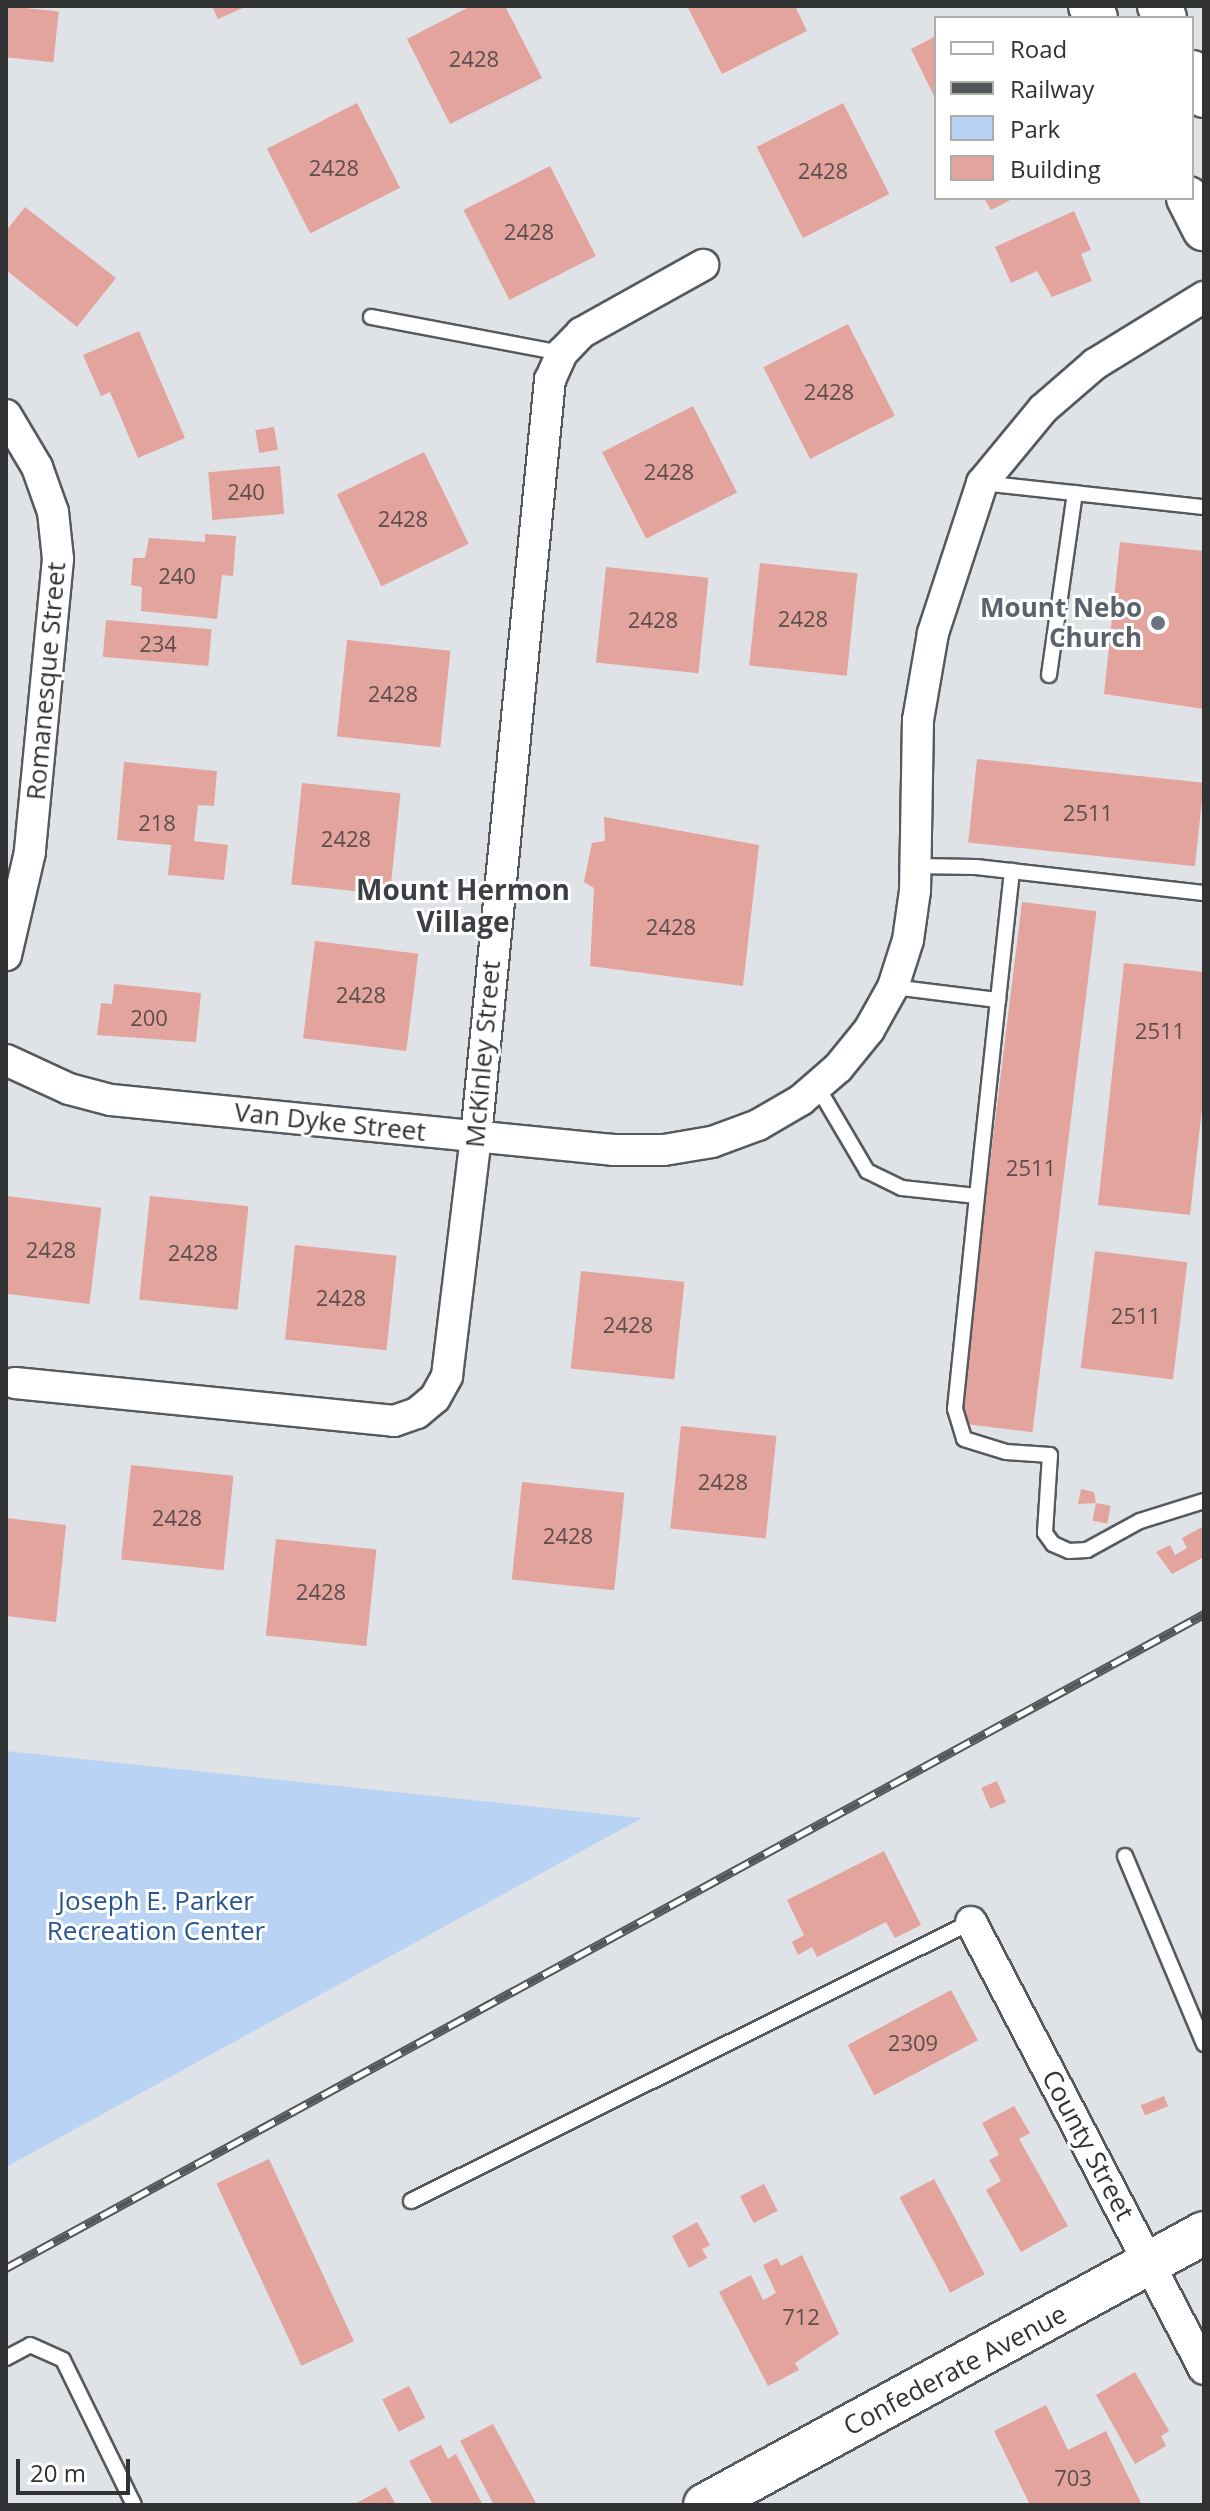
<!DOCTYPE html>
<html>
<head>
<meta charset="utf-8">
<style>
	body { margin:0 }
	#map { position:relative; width:1210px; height:2511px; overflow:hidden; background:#dfe2e7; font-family:"Open Sans",sans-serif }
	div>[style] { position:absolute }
	.green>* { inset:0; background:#b9d3f4 }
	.building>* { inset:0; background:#e3a49d; transform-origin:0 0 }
	.roads { filter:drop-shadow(2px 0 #56595d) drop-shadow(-2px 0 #56595d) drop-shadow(0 2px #56595d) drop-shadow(0 -2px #56595d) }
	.lane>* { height:14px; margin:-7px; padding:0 7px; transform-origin:7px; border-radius:7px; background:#fff }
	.street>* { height:30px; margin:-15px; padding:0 15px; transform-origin:15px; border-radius:15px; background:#fff }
	.secondary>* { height:42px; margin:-21px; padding:0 21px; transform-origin:21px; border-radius:21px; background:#fff }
	.rail>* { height:9px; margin-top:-4.5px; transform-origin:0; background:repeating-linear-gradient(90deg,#fff 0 18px,#545759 0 36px); box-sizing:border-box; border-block:2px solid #545759 }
	.dots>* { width:22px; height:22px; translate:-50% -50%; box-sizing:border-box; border:4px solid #fff; border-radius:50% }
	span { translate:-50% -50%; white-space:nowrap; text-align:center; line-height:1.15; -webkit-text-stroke:6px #fff; paint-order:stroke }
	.number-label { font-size:22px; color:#5d4e4e }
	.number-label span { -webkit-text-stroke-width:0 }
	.worship-label { font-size:26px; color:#5b616d; font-weight:700 }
	.right { translate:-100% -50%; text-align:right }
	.street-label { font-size:26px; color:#303233 }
	.park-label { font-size:26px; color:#27558e }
	.neighbourhood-label { font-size:28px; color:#3c3f43; font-weight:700 }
	.frame { position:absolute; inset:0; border:8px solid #303233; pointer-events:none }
	.legend { position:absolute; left:934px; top:16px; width:260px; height:184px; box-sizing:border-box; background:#fff; border:2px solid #acadad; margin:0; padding:10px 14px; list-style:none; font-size:24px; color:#303233 }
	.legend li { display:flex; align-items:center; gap:16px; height:40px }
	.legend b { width:40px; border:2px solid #acadad }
	.scale { position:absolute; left:16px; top:2459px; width:114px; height:36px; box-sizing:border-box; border:4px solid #303233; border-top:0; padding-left:10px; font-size:24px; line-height:28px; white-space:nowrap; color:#303233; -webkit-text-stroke:6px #fff; paint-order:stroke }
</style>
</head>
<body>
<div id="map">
	<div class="green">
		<div style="clip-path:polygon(6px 1751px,642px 1818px,6px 2167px)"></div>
	</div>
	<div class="building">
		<div style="left:6px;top:6px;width:53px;height:51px;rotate:6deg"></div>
		<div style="clip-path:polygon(212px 6px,247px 6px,218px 19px)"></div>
		<div style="clip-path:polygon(471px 6px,505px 6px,542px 78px,450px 124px,407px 39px)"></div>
		<div style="clip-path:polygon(687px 6px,795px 6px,807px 31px,722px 74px)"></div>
		<div style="clip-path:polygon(936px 36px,936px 100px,911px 49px)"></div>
		<div style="left:357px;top:103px;width:95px;height:101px;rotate:63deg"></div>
		<div style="left:843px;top:103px;width:102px;height:97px;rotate:63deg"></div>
		<div style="left:550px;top:166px;width:101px;height:97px;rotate:63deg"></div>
		<div style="clip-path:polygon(984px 198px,1014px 198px,991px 210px)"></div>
		<div style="clip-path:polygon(25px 207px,116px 278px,77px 327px,6px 270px,6px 231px)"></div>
		<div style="clip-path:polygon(1074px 211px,1091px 250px,1081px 254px,1092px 281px,1052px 297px,1037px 271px,1011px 283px,995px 247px)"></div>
		<div style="left:848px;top:324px;width:103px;height:95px;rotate:63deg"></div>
		<div style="clip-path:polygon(139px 331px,185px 438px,138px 458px,110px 392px,101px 396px,83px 355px)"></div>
		<div style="left:693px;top:406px;width:97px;height:102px;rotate:63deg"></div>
		<div style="left:274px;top:427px;width:23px;height:19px;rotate:80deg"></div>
		<div style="left:424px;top:452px;width:102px;height:97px;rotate:64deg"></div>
		<div style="left:280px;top:466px;width:48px;height:72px;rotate:85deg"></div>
		<div style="clip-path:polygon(205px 534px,236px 536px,233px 576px,222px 575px,217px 619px,141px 611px,142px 587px,131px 585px,133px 558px,145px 558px,149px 538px,205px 542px)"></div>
		<div style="clip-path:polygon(1120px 542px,1204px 551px,1204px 709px,1104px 694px)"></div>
		<div style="left:760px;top:563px;width:98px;height:103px;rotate:6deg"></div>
		<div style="left:606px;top:567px;width:103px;height:96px;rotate:6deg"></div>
		<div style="left:106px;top:620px;width:106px;height:37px;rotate:5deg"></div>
		<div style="left:347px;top:640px;width:104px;height:97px;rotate:6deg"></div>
		<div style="left:977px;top:759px;width:228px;height:84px;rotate:6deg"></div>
		<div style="clip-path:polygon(124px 762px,217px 771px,214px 806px,198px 805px,194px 841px,228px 845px,224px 880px,168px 875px,171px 845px,117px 840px)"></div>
		<div style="left:302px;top:783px;width:99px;height:102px;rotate:6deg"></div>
		<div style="clip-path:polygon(604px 817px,759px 845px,743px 986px,590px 966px,594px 888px,584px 882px,592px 843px,605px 841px)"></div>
		<div style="left:1022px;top:902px;width:75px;height:525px;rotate:7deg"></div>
		<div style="left:315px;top:941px;width:104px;height:98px;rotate:7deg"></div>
		<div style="clip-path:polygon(1124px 963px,1204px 972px,1204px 1091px,1190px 1215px,1098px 1205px)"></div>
		<div style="clip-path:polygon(114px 984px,201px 993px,196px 1042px,97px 1035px,101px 1003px,112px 1004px)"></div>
		<div style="left:6px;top:1196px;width:96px;height:97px;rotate:7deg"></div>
		<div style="left:150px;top:1196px;width:99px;height:104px;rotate:6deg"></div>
		<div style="left:295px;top:1245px;width:102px;height:95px;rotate:6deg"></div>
		<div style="left:1095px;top:1251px;width:93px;height:118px;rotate:7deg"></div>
		<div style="left:581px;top:1271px;width:104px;height:98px;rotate:6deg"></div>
		<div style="left:681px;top:1426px;width:96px;height:103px;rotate:6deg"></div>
		<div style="left:131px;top:1465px;width:103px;height:95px;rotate:6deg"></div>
		<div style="left:522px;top:1482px;width:103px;height:98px;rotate:6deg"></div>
		<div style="clip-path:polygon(1081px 1489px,1094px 1492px,1096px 1503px,1078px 1504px)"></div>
		<div style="left:1096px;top:1503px;width:15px;height:18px;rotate:11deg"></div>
		<div style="clip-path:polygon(6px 1518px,66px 1525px,56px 1622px,6px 1616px)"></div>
		<div style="clip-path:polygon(1204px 1526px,1204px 1557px,1172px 1574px,1156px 1552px,1170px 1545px,1175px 1555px,1187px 1548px,1182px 1538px)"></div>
		<div style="left:276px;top:1539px;width:101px;height:97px;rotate:6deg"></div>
		<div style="left:997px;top:1781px;width:23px;height:17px;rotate:67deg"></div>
		<div style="clip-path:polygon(884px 1851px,921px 1925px,895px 1938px,886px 1922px,817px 1957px,812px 1947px,798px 1955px,792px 1942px,804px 1935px,787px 1900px)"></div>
		<div style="left:951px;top:1990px;width:57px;height:117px;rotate:62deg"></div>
		<div style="left:1164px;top:2096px;width:11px;height:25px;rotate:68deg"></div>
		<div style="clip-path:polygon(1014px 2106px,1030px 2133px,1019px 2139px,1068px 2226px,1021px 2252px,986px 2190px,1001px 2181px,989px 2160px,999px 2155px,982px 2123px)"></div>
		<div style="left:269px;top:2159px;width:201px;height:58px;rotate:65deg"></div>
		<div style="left:934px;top:2179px;width:108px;height:39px;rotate:62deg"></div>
		<div style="left:764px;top:2184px;width:30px;height:27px;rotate:63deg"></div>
		<div style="clip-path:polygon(697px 2222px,710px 2245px,702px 2249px,707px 2258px,689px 2268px,672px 2236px)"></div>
		<div style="clip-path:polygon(802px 2255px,839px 2334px,795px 2363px,799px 2370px,768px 2386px,719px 2292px,751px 2275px,763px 2300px,776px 2293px,763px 2265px,777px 2258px,781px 2266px)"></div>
		<div style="clip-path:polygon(1135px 2372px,1169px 2431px,1161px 2436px,1166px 2446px,1135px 2464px,1096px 2395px)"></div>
		<div style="left:409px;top:2386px;width:36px;height:30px;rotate:63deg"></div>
		<div style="clip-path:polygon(1046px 2405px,1068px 2450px,1106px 2431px,1142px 2505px,1030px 2505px,994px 2431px)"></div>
		<div style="clip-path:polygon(493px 2424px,537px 2505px,494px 2505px,460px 2441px)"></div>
		<div style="clip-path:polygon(441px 2445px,448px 2459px,456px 2454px,483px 2505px,433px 2505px,409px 2461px)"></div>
		<div style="clip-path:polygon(386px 2487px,396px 2505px,353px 2505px)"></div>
	</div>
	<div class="roads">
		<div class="lane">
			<div style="left:371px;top:317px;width:194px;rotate:10.7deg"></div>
			<div style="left:982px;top:483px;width:223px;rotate:6.2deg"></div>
			<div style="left:1049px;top:675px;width:184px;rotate:-81.9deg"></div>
			<div style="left:914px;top:866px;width:62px;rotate:0.9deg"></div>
			<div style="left:976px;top:867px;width:229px;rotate:6.5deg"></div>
			<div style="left:893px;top:987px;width:106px;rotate:7.1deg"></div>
			<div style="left:998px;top:1000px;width:130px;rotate:-83.8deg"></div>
			<div style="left:817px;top:1086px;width:99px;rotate:59.5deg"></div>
			<div style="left:867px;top:1171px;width:39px;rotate:26deg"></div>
			<div style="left:902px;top:1188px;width:75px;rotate:6.1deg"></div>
			<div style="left:977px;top:1196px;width:197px;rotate:-83.9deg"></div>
			<div style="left:977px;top:1196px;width:214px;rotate:95.9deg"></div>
			<div style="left:955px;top:1409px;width:31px;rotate:73deg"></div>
			<div style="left:964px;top:1439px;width:44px;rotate:17.2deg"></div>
			<div style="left:1006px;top:1452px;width:44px;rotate:3.9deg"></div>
			<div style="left:1050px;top:1455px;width:78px;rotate:93.7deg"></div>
			<div style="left:1045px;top:1533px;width:14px;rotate:54deg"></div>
			<div style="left:1053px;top:1544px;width:17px;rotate:24deg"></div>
			<div style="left:1069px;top:1551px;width:18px;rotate:-3deg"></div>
			<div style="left:1087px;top:1550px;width:60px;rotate:-28.7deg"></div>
			<div style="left:1140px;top:1521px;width:67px;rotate:-17.4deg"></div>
			<div style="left:1125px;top:1856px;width:204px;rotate:67.2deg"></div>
			<div style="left:411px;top:2201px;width:626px;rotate:-26.48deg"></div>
			<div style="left:6px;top:2358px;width:27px;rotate:-28deg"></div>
			<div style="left:30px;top:2345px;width:36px;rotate:24deg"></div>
			<div style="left:63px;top:2360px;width:161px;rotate:63.9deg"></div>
		</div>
		<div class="street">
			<div style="left:6px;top:415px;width:61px;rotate:59.2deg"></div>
			<div style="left:37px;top:467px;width:48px;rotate:70.4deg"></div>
			<div style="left:53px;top:512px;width:47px;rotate:83.9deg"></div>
			<div style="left:58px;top:559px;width:294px;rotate:95.5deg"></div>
			<div style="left:30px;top:852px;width:106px;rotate:103.1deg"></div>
			<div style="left:6px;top:1060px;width:69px;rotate:24.7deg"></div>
			<div style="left:69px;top:1089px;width:43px;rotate:14.7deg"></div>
			<div style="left:111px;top:1100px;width:505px;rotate:5.68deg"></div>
			<div style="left:614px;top:1150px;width:50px"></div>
			<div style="left:664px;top:1150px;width:49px;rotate:-9.5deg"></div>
			<div style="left:712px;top:1142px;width:49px;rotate:-20.3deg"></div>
			<div style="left:758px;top:1125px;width:50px;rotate:-30.2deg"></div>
			<div style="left:801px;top:1100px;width:49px;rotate:-40.9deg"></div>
			<div style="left:838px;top:1068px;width:49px;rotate:-50.8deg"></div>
			<div style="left:869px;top:1030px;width:49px;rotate:-60.8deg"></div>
			<div style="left:893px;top:987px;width:49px;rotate:-72.3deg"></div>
			<div style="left:908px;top:940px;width:49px;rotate:-81.9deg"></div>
			<div style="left:915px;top:891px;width:171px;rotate:-89deg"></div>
			<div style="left:918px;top:720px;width:88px;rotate:-80.2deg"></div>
			<div style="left:933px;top:633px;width:158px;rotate:-71.9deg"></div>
			<div style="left:982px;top:483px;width:96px;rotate:-50.5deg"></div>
			<div style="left:1043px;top:409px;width:69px;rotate:-40.9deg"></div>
			<div style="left:1095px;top:364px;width:128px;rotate:-31.6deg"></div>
			<div style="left:15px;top:1383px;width:381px;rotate:5.7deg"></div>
			<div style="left:394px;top:1421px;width:24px;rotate:-19deg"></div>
			<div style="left:417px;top:1413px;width:23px;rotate:-40deg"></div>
			<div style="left:435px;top:1398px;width:25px;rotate:-61deg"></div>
			<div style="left:447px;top:1376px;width:241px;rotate:-83.1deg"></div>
			<div style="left:476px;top:1137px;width:761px;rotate:-84.42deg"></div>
			<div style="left:550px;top:380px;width:30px;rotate:-66deg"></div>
			<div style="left:562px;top:353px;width:28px;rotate:-46deg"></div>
			<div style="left:581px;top:333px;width:140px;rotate:-29.1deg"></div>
			<div style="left:971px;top:1922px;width:504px;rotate:62.47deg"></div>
		</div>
		<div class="secondary">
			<div style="left:1090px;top:6px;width:13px;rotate:63deg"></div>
			<div style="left:1159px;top:6px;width:13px;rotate:63deg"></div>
			<div style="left:1192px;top:72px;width:27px;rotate:63deg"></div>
			<div style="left:1188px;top:198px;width:35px;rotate:63deg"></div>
			<div style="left:705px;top:2505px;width:568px;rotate:-28.59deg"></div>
		</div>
	</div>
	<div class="rail">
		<div style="left:6px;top:2268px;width:1365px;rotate:-28.63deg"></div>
	</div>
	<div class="dots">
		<div style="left:1158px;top:623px;background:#6b7280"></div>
	</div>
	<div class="number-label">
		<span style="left:474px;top:59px">2428</span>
		<span style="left:334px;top:168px">2428</span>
		<span style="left:823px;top:171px">2428</span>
		<span style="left:529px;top:232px">2428</span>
		<span style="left:829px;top:392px">2428</span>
		<span style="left:669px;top:472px">2428</span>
		<span style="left:246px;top:492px">240</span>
		<span style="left:403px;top:519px">2428</span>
		<span style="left:177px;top:576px">240</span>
		<span style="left:803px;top:619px">2428</span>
		<span style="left:653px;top:620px">2428</span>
		<span style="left:158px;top:644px">234</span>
		<span style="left:393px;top:694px">2428</span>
		<span style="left:1088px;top:813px">2511</span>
		<span style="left:157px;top:823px">218</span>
		<span style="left:346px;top:839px">2428</span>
		<span style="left:671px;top:927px">2428</span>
		<span style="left:361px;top:995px">2428</span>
		<span style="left:149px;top:1018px">200</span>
		<span style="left:1160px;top:1031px">2511</span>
		<span style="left:1031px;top:1168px">2511</span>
		<span style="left:51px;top:1250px">2428</span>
		<span style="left:193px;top:1253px">2428</span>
		<span style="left:341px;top:1298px">2428</span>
		<span style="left:1136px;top:1316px">2511</span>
		<span style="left:628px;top:1325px">2428</span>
		<span style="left:723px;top:1482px">2428</span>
		<span style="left:177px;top:1518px">2428</span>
		<span style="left:568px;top:1536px">2428</span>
		<span style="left:321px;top:1592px">2428</span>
		<span style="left:913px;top:2043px">2309</span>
		<span style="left:801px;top:2317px">712</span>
		<span style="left:1073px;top:2478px">703</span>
	</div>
	<div class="worship-label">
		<span class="right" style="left:1142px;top:623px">Mount Nebo<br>Church</span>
	</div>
	<div class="street-label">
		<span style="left:46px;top:681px;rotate:-85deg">Romanesque Street</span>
		<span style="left:483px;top:1054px;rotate:-85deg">McKinley Street</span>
		<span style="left:330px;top:1122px;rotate:6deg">Van Dyke Street</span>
		<span style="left:1088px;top:2145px;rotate:62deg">County Street</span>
		<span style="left:955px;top:2370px;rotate:-28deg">Confederate Avenue</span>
	</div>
	<div class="park-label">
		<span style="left:156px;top:1916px">Joseph E. Parker<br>Recreation Center</span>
	</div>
	<div class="neighbourhood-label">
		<span style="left:463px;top:905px">Mount Hermon<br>Village</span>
	</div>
	<div class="frame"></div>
	<ul class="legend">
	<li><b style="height:10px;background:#fff"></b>Road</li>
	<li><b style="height:10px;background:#545759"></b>Railway</li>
	<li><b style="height:22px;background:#b9d3f4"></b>Park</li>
	<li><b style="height:22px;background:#e3a49d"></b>Building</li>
	</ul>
	<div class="scale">20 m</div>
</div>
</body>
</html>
